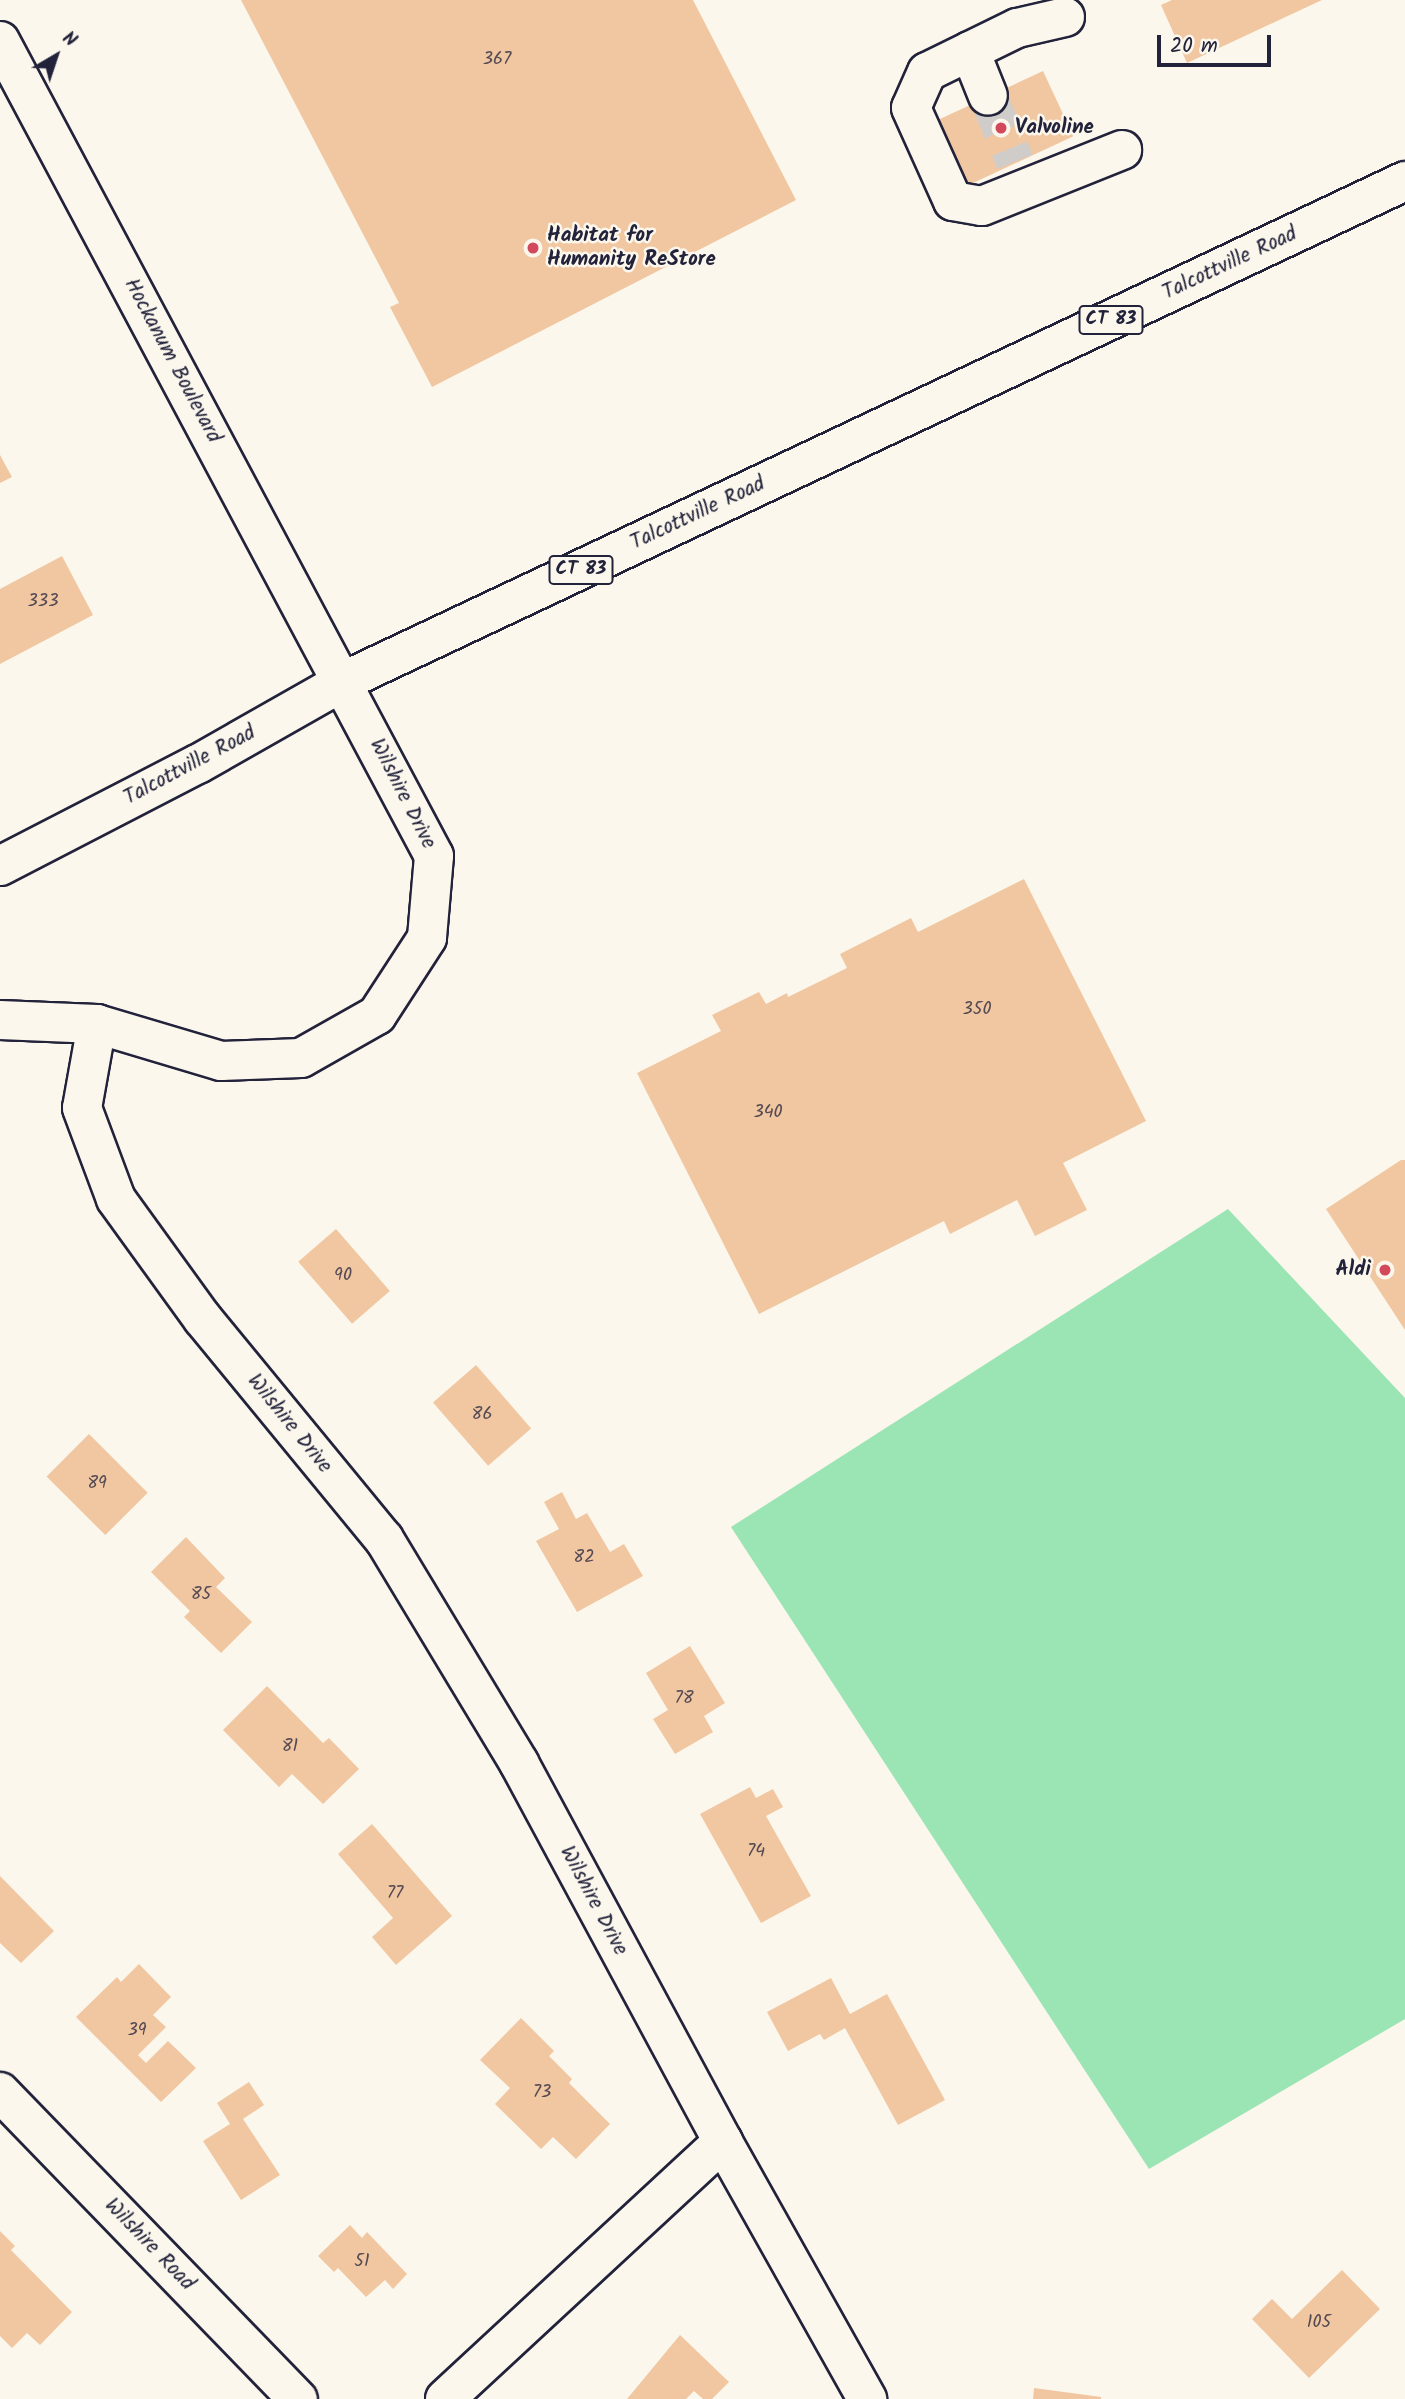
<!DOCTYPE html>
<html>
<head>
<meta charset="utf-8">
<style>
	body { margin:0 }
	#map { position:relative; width:1405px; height:2399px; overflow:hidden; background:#fbf7ec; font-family:Kalam,sans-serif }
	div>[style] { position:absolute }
	.green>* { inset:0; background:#9be4b4 }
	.building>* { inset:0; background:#f1c7a1; transform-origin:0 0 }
	.minor-tunnel>* { height:38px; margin-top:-19px; transform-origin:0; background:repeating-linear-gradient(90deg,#d0ccc9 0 38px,transparent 0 57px) }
	.roads { filter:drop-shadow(2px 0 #22223b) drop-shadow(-2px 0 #22223b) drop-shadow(0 2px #22223b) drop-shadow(0 -2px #22223b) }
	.minor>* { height:38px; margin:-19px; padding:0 19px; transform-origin:19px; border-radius:19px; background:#fbf7ec }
	.major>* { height:38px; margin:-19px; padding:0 19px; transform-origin:19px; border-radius:19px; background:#fbf7ec }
	.dots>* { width:19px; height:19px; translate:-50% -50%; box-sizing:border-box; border:4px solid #fbf7ec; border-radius:50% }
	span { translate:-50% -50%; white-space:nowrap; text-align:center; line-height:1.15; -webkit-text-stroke:5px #fbf7ec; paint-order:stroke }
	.number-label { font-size:18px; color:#564b54 }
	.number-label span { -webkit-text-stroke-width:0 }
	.shield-label span { padding:2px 5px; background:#fbf7ec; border:2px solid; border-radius:5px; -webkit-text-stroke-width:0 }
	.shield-label { font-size:19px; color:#22223b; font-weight:700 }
	.poi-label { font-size:21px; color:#22223b; font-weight:700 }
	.left { translate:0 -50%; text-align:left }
	.right { translate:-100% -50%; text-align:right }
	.street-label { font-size:21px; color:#22223b }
	.north { position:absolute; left:21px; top:21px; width:70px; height:70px; -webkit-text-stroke:5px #fbf7ec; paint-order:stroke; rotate:39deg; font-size:19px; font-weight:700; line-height:28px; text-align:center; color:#22223b }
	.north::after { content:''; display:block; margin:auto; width:24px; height:32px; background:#22223b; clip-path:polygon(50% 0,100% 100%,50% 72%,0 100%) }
	.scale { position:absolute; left:1157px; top:35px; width:114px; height:32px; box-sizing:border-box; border:4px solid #22223b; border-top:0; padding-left:9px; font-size:21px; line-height:24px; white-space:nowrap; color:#22223b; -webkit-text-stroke:5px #fbf7ec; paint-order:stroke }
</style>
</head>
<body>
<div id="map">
	<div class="green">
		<div style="clip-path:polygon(1228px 1209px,1405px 1398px,1405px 2019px,1149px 2169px,731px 1527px)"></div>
	</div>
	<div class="building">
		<div style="clip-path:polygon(241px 0,693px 0,796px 200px,432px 387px,390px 307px,399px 303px)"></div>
		<div style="clip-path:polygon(1172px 0,1322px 0,1187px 63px,1161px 5px)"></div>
		<div style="left:1043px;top:71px;width:72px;height:122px;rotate:65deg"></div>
		<div style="clip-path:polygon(0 455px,12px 477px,0 483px)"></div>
		<div style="clip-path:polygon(62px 556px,93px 615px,0 664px,0 589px)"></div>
		<div style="clip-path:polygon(1024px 879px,1146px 1121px,1063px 1163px,1087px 1210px,1035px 1236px,1017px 1200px,950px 1234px,944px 1221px,759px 1314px,637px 1073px,721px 1031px,712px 1015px,759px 992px,766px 1004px,787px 993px,788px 997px,847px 968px,840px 954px,911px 918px,918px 932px)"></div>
		<div style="clip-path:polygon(1401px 1160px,1405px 1160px,1405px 1330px,1326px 1209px)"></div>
		<div style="left:336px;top:1229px;width:82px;height:50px;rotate:49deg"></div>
		<div style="left:476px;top:1365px;width:84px;height:57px;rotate:49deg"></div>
		<div style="left:89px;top:1434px;width:83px;height:60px;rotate:45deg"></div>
		<div style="clip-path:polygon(562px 1492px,576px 1519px,587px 1513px,610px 1552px,624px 1544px,643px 1576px,577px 1612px,536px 1541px,559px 1529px,544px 1502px)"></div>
		<div style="clip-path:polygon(186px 1537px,225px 1578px,216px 1587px,252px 1622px,221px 1653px,184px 1617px,190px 1611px,151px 1572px)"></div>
		<div style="clip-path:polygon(690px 1646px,725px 1703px,704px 1716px,713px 1732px,675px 1754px,653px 1719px,668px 1710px,646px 1673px)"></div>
		<div style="clip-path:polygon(267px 1686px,323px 1743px,329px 1738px,359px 1769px,323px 1804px,292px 1774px,279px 1787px,223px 1730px)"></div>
		<div style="clip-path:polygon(750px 1787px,756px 1798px,773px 1789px,783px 1807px,766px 1816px,811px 1896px,761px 1923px,700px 1814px)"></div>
		<div style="clip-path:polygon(372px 1824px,452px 1916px,396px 1965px,372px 1937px,393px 1918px,338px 1854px)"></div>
		<div style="clip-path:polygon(0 1876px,54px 1931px,21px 1963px,0 1943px)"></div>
		<div style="clip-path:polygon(139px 1964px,171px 1997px,153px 2015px,166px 2027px,138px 2055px,146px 2063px,168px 2041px,196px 2068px,161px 2102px,76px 2017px,117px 1977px,121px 1982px)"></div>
		<div style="clip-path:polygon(831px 1978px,850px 2014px,887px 1994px,945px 2100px,898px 2125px,845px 2028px,824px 2040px,820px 2034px,788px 2051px,767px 2012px)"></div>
		<div style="clip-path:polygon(521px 2018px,554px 2051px,549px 2056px,572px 2079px,569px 2083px,610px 2124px,576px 2159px,553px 2137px,541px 2149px,495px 2104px,510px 2088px,480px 2060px)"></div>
		<div style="clip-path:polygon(249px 2082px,264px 2105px,243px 2119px,280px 2175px,241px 2200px,203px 2141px,230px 2124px,217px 2103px)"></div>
		<div style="clip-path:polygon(350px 2225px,362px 2238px,367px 2232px,407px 2274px,393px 2289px,385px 2280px,366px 2297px,338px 2268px,334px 2272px,318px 2256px)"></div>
		<div style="clip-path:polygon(0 2231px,15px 2246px,11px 2250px,72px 2312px,40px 2345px,27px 2333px,12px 2348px,0 2336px)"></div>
		<div style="clip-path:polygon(1342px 2270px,1380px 2309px,1309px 2378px,1252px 2319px,1272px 2299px,1292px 2319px)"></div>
		<div style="clip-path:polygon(680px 2335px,729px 2382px,712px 2399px,703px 2399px,694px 2391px,686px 2399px,627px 2399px)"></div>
		<div style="clip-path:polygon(1034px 2388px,1101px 2397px,1101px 2399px,1033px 2399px)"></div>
	</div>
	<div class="minor-tunnel">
		<div style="left:988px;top:96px;width:71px;rotate:67.8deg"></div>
	</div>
	<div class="roads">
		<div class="minor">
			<div style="left:1065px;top:17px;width:49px;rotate:167.1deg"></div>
			<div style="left:1017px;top:28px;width:100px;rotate:153.9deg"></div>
			<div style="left:927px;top:72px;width:39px;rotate:114deg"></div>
			<div style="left:911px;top:108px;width:102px;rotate:65.7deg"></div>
			<div style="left:953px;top:201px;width:29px;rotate:10deg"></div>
			<div style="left:982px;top:206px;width:151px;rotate:-21.8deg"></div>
			<div style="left:0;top:41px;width:923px;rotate:61.96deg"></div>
			<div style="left:434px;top:856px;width:82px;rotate:94.9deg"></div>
			<div style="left:427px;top:938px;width:92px;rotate:123deg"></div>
			<div style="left:377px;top:1015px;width:87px;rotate:150.5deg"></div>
			<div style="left:301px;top:1058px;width:80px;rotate:177.9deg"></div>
			<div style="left:221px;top:1061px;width:129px;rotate:-163.4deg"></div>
			<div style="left:97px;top:1024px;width:97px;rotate:-177.6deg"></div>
			<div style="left:970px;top:51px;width:48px;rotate:68.2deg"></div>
			<div style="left:97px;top:1024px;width:85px;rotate:100.1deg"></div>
			<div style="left:82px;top:1108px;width:97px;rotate:69.5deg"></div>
			<div style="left:116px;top:1199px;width:148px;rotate:54.1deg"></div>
			<div style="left:203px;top:1319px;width:285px;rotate:50.6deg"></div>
			<div style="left:384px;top:1539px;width:262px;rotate:58.9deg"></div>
			<div style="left:519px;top:1763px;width:430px;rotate:61.7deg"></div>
			<div style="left:723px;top:2142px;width:295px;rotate:60.7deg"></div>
			<div style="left:0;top:2092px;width:428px;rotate:45.9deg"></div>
			<div style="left:445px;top:2399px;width:379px;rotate:-42.8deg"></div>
		</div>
		<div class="major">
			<div style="left:0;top:866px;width:223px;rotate:-27.3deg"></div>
			<div style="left:198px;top:764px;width:168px;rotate:-29.6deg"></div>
			<div style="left:344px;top:681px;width:1173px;rotate:-25.23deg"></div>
		</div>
	</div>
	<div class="dots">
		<div style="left:1001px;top:128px;background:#d1495b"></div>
		<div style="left:533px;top:248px;background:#d1495b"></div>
		<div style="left:1385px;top:1270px;background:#d1495b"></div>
	</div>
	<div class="number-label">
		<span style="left:497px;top:60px">367</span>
		<span style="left:43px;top:602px">333</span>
		<span style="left:977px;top:1010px">350</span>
		<span style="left:768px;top:1113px">340</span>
		<span style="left:343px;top:1276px">90</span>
		<span style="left:482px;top:1415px">86</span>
		<span style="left:97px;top:1484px">89</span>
		<span style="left:584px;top:1558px">82</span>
		<span style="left:201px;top:1595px">85</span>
		<span style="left:684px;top:1699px">78</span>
		<span style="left:290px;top:1747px">81</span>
		<span style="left:756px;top:1852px">74</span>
		<span style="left:395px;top:1894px">77</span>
		<span style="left:137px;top:2031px">39</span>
		<span style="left:542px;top:2093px">73</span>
		<span style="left:362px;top:2262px">51</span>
		<span style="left:1319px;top:2323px">105</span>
	</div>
	<div class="shield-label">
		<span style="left:1111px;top:320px">CT 83</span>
		<span style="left:581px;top:570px">CT 83</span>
	</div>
	<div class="poi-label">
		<span class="left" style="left:1015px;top:128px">Valvoline</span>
		<span class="left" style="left:547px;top:248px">Habitat for<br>Humanity ReStore</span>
		<span class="right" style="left:1371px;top:1270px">Aldi</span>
	</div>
	<div class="street-label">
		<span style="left:1230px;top:264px;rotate:-25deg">Talcottville Road</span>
		<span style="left:172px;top:361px;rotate:62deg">Hockanum Boulevard</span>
		<span style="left:698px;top:514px;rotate:-25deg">Talcottville Road</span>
		<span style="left:190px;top:766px;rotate:-28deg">Talcottville Road</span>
		<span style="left:402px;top:794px;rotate:63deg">Wilshire Drive</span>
		<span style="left:289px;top:1424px;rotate:51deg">Wilshire Drive</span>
		<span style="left:593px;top:1901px;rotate:62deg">Wilshire Drive</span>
		<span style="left:149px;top:2245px;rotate:46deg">Wilshire Road</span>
	</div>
	<div class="north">N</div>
	<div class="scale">20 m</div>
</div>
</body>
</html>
